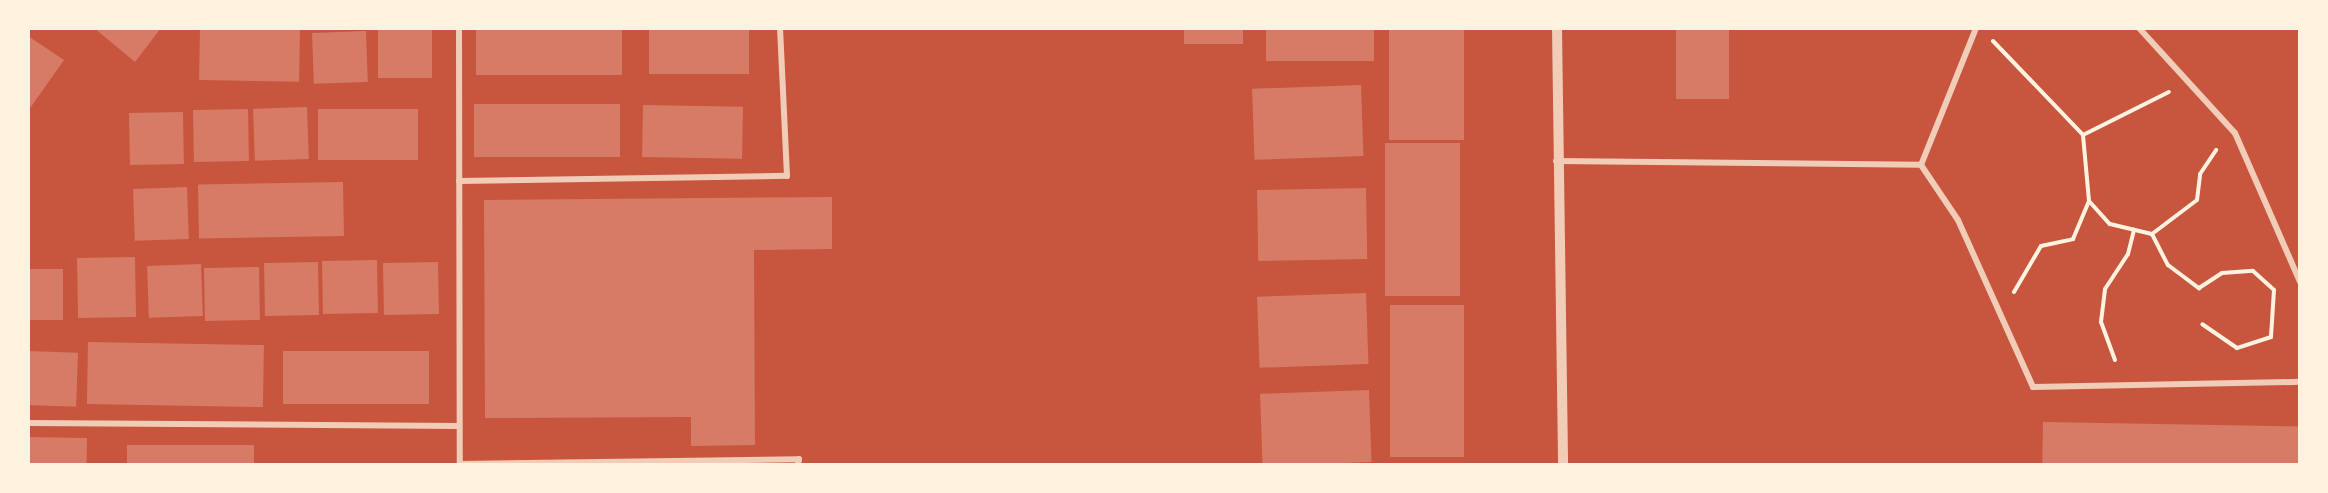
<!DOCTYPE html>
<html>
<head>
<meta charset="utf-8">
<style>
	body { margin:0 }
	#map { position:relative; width:2328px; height:493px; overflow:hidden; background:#c8553d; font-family:"Roboto Condensed",sans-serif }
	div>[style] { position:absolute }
	.building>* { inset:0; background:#d67c66; transform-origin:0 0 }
	.path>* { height:4px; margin:-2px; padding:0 2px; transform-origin:2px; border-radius:2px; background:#fff3e0 }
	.minor>* { height:6px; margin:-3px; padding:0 3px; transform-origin:3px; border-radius:3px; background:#f1ccb7 }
	.tertiary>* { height:10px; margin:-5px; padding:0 5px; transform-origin:5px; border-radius:5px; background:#f1ccb7 }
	span { translate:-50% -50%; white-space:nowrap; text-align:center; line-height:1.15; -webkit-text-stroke:6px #fff3e0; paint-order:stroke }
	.frame { position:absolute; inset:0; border:30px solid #fff3e0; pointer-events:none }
</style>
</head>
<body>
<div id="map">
	<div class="building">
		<div style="clip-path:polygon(94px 28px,161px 28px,135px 62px)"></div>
		<div style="left:200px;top:28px;width:100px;height:52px;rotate:1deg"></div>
		<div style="left:378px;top:28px;width:54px;height:50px"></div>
		<div style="left:476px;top:28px;width:146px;height:47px"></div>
		<div style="left:649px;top:28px;width:100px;height:46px"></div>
		<div style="left:1184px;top:28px;width:59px;height:16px"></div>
		<div style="left:1266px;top:28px;width:108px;height:33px"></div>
		<div style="left:1389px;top:28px;width:75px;height:112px"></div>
		<div style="left:1676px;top:28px;width:53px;height:71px"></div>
		<div style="left:366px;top:31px;width:51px;height:54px;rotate:88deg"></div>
		<div style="clip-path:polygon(28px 36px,64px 60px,28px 111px)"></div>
		<div style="left:1361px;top:85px;width:71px;height:109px;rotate:88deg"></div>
		<div style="left:620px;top:104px;width:53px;height:146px;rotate:90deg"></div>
		<div style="left:643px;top:105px;width:100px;height:52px;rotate:1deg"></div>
		<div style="left:307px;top:107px;width:52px;height:54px;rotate:88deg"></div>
		<div style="left:248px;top:109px;width:52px;height:55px;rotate:89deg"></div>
		<div style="left:318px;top:109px;width:100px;height:51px"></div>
		<div style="left:183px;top:112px;width:52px;height:54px;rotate:89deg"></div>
		<div style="left:1460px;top:143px;width:153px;height:75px;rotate:90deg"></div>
		<div style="left:343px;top:182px;width:54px;height:145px;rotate:89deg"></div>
		<div style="left:187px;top:187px;width:52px;height:54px;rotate:88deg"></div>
		<div style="left:1366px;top:188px;width:71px;height:109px;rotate:89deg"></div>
		<div style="clip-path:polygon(832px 197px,832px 249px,754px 250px,755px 445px,691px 446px,691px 417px,485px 418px,484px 200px)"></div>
		<div style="left:135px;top:257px;width:60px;height:58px;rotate:89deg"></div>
		<div style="left:377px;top:260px;width:53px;height:55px;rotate:89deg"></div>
		<div style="left:318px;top:262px;width:53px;height:54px;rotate:89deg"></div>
		<div style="left:438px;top:262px;width:52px;height:55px;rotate:89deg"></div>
		<div style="left:201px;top:264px;width:52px;height:54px;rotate:88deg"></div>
		<div style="left:259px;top:267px;width:53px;height:55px;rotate:89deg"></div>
		<div style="left:28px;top:269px;width:35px;height:51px"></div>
		<div style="left:1366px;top:293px;width:71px;height:109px;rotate:88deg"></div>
		<div style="left:1390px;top:305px;width:74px;height:152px"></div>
		<div style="left:88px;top:342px;width:176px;height:62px;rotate:1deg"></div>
		<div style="left:28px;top:351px;width:50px;height:54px;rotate:2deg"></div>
		<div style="left:429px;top:351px;width:53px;height:146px;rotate:90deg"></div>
		<div style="left:1369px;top:390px;width:72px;height:109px;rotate:88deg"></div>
		<div style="left:2043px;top:422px;width:257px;height:42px;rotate:1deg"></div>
		<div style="left:28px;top:437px;width:59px;height:27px;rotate:1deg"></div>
		<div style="left:254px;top:445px;width:19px;height:127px;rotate:90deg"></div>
	</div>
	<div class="path">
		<div style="left:1993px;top:41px;width:130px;rotate:46.2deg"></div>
		<div style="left:2083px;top:135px;width:96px;rotate:-26.6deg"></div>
		<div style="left:2089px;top:201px;width:31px;rotate:48deg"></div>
		<div style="left:2110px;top:224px;width:43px;rotate:13.4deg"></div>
		<div style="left:2152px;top:234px;width:56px;rotate:-37.1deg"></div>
		<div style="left:2197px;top:200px;width:26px;rotate:-83deg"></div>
		<div style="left:2200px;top:174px;width:29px;rotate:-56deg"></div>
		<div style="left:2152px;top:234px;width:35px;rotate:63deg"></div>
		<div style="left:2168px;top:265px;width:39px;rotate:37deg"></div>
		<div style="left:2199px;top:288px;width:27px;rotate:-33deg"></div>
		<div style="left:2222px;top:273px;width:31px;rotate:-4deg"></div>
		<div style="left:2253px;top:271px;width:28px;rotate:42deg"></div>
		<div style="left:2274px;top:290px;width:47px;rotate:93.7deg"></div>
		<div style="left:2271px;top:337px;width:36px;rotate:162deg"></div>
		<div style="left:2237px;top:348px;width:42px;rotate:-145.6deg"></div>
		<div style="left:2014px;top:292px;width:53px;rotate:-59.6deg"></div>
		<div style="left:2041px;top:246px;width:33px;rotate:-12deg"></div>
		<div style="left:2073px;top:239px;width:41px;rotate:-67.2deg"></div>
		<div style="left:2089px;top:201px;width:66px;rotate:-95.2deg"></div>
		<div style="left:2115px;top:360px;width:40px;rotate:-110.2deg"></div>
		<div style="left:2101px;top:322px;width:33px;rotate:-83deg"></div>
		<div style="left:2105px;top:289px;width:42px;rotate:-56.7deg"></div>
		<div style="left:2128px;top:254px;width:25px;rotate:-76deg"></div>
	</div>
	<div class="minor">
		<div style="left:459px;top:28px;width:436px;rotate:89.9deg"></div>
		<div style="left:460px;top:464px;width:339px;rotate:-0.8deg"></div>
		<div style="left:799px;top:459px;width:5px;rotate:101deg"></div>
		<div style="left:2139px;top:28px;width:142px;rotate:47.6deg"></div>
		<div style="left:2235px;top:133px;width:163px;rotate:66.4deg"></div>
		<div style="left:1556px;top:161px;width:365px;rotate:0.6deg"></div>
		<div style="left:1921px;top:165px;width:148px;rotate:-68.1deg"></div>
		<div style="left:1921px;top:165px;width:66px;rotate:56.1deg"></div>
		<div style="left:1958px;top:220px;width:183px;rotate:65.8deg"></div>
		<div style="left:2033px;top:387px;width:267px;rotate:-1.1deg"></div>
		<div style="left:459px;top:181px;width:328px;rotate:-0.9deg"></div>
		<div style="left:787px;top:176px;width:148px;rotate:-92.7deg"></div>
		<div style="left:28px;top:423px;width:431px;rotate:0.4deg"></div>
	</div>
	<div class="tertiary">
		<div style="left:1557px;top:28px;width:436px;rotate:89.2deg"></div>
	</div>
	<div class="frame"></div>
</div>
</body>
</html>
